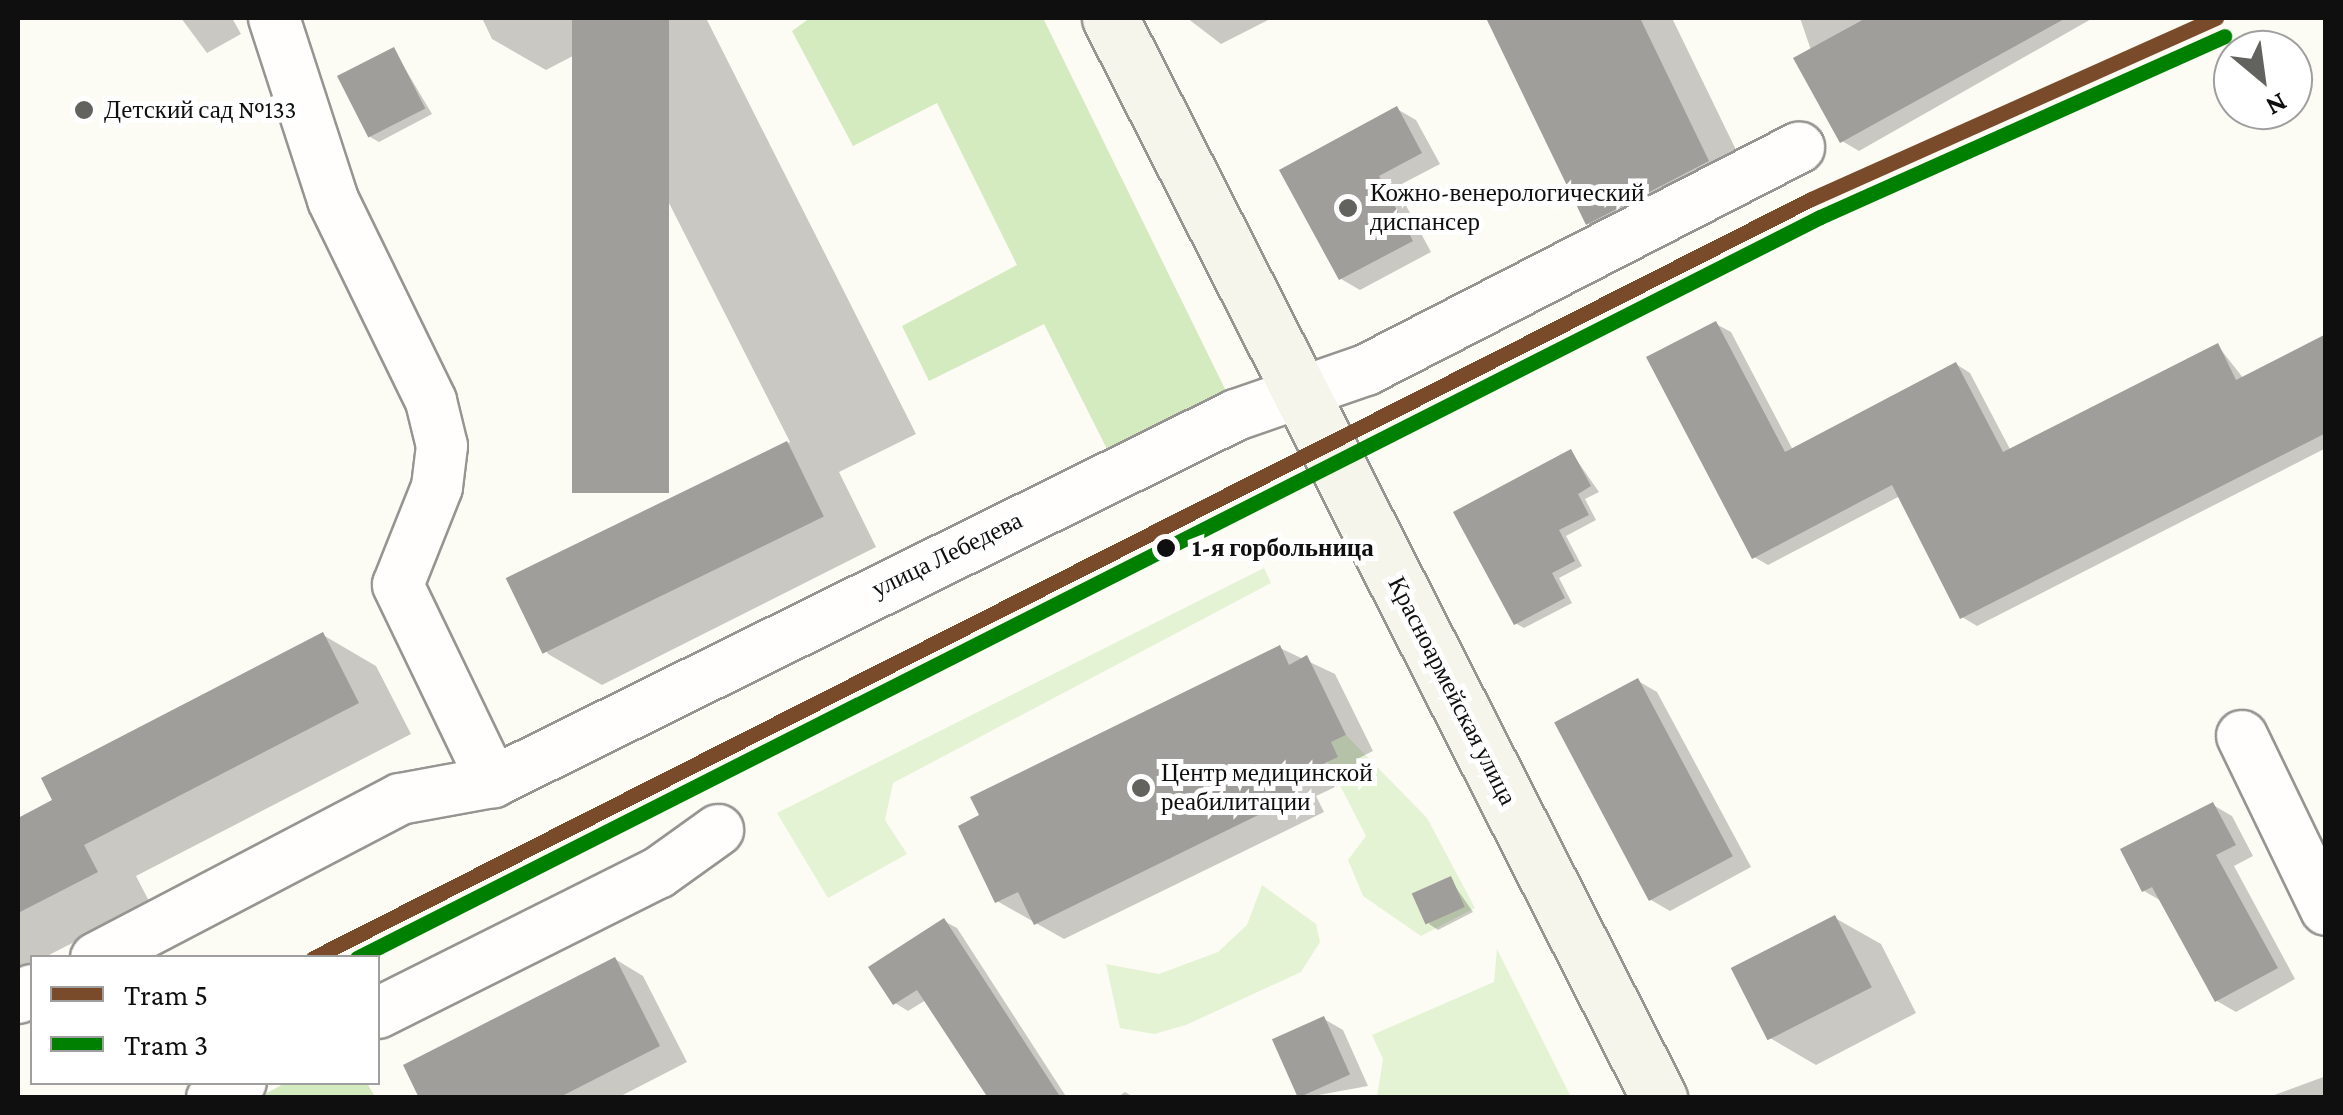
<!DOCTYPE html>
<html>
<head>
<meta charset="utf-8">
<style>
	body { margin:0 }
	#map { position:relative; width:2343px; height:1115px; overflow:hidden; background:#fcfbf4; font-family:"Crimson Pro",serif }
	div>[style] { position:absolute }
	.green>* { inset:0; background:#e4f3d3 }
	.forest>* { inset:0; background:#d4ebc0 }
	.shadow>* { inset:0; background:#0003 }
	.building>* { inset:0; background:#a09e9a; transform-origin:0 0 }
	.roads { filter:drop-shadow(2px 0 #969592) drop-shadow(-2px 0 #969592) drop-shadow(0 2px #969592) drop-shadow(0 -2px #969592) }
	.street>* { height:50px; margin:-25px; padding:0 25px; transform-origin:25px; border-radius:25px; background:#fffefd }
	.secondary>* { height:55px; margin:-27.5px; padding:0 27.5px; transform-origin:27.5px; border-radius:27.5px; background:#f5f5eb }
	.tram-1>* { height:15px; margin:-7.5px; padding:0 7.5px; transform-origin:7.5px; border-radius:7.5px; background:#7a4b2a }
	.tram-2>* { height:15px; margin:-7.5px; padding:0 7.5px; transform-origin:7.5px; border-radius:7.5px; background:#008000 }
	.dots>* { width:28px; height:28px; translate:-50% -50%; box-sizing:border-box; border:5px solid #fff; border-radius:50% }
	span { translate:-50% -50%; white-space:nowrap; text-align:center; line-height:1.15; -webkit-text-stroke:10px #fff; paint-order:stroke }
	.poi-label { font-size:25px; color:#0f0f0f }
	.left { translate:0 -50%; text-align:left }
	.stop-label { font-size:25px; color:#0f0f0f; font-weight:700 }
	.street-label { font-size:25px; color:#0f0f0f }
	.frame { position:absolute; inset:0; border:20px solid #0f0f0f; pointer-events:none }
	.legend { position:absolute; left:30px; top:955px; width:350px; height:130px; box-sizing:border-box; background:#fff; border:2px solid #9f9f9f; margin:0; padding:12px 18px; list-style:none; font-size:30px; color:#0f0f0f }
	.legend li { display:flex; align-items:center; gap:20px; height:50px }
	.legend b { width:50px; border:2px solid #9f9f9f }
	.north { position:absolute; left:2213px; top:30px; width:100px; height:100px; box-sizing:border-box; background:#fff; border:2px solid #9f9f9f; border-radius:50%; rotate:151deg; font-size:28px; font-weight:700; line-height:40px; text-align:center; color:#0f0f0f }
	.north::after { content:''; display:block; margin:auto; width:35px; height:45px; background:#62625f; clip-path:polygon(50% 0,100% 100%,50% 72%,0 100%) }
</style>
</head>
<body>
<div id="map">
	<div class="green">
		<div style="clip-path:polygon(1264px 568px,1271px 583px,893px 783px,885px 820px,907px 854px,828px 898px,777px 813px)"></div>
		<div style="clip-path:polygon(1346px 735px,1427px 818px,1475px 908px,1421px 936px,1363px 896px,1348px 860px,1366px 836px,1328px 762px,1337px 756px,1331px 742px)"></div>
		<div style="clip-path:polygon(1262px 885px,1316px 924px,1320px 942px,1301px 972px,1186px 1025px,1154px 1034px,1120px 1028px,1106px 964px,1159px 974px,1218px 952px,1247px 925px)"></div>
		<div style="clip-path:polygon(1497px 949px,1571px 1097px,1377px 1097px,1383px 1059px,1372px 1035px,1494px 982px)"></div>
	</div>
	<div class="forest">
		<div style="clip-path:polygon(810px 18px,1043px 18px,1227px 393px,1109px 453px,1044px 324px,929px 381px,902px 326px,1017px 265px,937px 103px,853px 146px,792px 31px)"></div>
		<div style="clip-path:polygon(287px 1082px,367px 1083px,375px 1097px,258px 1098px)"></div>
	</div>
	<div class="shadow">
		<div style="clip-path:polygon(181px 18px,232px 18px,241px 34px,207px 53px)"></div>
		<div style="clip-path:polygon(482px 18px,706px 18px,916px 434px,839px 472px,876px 547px,602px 685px,548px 654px,512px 583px,790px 442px,590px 47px,546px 70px,492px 39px)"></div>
		<div style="clip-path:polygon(1187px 18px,1272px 18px,1221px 44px)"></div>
		<div style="clip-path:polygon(1489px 18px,1672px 18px,1754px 187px,1634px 249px,1588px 223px)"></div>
		<div style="clip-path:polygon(1800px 18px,2093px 18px,1859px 151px,1842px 141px)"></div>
		<div style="clip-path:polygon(394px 50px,432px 114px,379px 142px,370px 137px)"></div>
		<div style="clip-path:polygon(1397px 109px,1416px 120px,1440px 164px,1396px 187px,1431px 252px,1360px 290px,1341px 279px)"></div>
		<div style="clip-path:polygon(1716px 324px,1731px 332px,1793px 450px,1956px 364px,1970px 373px,2011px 451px,2218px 346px,2244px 379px,2326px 337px,2326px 448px,1977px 626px,1962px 617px,1900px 496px,1768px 565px,1754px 557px)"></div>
		<div style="clip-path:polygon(1571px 452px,1599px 492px,1585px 499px,1596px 520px,1566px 536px,1582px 566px,1559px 578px,1572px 603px,1524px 628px,1515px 623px)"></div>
		<div style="clip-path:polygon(323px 635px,376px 666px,411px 734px,136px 876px,150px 903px,18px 971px,18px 821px)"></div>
		<div style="clip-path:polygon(1280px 648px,1335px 674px,1373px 751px,1357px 759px,1365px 773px,1316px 796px,1324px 812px,1064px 939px,997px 901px)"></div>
		<div style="clip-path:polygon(1638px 681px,1657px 692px,1751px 867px,1670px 911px,1651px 900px)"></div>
		<div style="clip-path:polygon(2213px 805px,2232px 816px,2253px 856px,2234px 866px,2295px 979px,2236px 1012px,2217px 1001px,2163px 902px,2144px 891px)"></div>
		<div style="clip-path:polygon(1450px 879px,1473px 912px,1438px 930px,1429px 924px)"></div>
		<div style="clip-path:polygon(1835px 918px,1881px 944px,1916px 1013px,1816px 1065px,1770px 1038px)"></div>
		<div style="clip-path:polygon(944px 921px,957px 928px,1067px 1098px,991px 1098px,926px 1000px,908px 1011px,895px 1003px)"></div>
		<div style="clip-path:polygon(615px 959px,643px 976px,687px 1062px,617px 1098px,422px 1098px)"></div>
		<div style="clip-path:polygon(1324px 1019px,1343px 1030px,1368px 1086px,1302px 1098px)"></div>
		<div style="clip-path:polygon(2326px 1076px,2326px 1098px,2266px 1098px)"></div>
		<div style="clip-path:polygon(1125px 1092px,1135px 1098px,1116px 1098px)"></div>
	</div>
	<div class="building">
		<div style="left:572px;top:18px;width:97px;height:475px"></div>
		<div style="clip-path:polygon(1486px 18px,1640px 18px,1709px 161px,1586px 225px)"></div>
		<div style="clip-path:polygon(1866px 18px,2066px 18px,1840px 143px,1793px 58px)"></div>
		<div style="left:394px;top:47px;width:69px;height:64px;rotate:63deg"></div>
		<div style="clip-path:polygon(1397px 106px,1422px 153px,1379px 176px,1413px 241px,1339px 280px,1279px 170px)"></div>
		<div style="clip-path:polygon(1716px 321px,1785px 452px,1956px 362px,2003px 452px,2218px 343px,2236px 380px,2326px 334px,2326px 433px,1960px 619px,1892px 485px,1752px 559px,1646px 357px)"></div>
		<div style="left:787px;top:441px;width:84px;height:313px;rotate:64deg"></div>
		<div style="clip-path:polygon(1571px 449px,1591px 486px,1578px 494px,1589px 515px,1559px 530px,1575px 561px,1552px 573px,1565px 598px,1514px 625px,1453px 512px)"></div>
		<div style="clip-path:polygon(323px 632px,359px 703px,84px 845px,98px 872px,18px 913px,18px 818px,52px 800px,41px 778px)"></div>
		<div style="clip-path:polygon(1280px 645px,1289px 665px,1307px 655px,1346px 735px,1331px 742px,1338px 757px,1289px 780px,1297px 796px,1034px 925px,1018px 892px,995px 903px,958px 826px,979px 815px,970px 797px)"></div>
		<div style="left:1638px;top:678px;width:202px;height:95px;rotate:62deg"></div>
		<div style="clip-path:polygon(2213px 802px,2236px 845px,2216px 855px,2278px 968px,2215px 1002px,2152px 887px,2142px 892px,2120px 849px)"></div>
		<div style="left:1451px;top:876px;width:34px;height:43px;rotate:66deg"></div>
		<div style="left:1835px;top:915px;width:81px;height:117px;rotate:63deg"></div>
		<div style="clip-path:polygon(944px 918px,1061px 1098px,988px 1098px,917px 990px,893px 1005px,868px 967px)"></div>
		<div style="clip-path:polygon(615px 957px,660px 1046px,558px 1098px,419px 1098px,403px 1065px)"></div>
		<div style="left:1324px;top:1016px;width:64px;height:57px;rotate:66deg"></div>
	</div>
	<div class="roads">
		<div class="street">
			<div style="left:274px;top:18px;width:191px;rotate:72deg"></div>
			<div style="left:333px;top:200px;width:224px;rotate:64deg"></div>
			<div style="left:431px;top:401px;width:46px;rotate:76.3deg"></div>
			<div style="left:442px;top:446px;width:41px;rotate:97deg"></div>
			<div style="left:437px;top:487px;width:105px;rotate:111.7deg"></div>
			<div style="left:398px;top:585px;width:219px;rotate:64.3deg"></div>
			<div style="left:2242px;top:736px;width:193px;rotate:64.2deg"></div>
			<div style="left:96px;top:958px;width:343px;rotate:-27.6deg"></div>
			<div style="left:400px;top:799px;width:95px;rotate:-10.4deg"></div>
			<div style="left:493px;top:782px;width:829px;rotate:-26.29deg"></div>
			<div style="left:1236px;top:415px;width:138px;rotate:-19.1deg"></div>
			<div style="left:1366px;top:370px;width:487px;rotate:-27.2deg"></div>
			<div style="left:18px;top:998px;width:16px;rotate:-30deg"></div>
			<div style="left:378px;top:1013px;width:313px;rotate:-26.6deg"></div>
			<div style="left:658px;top:873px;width:74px;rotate:-35.6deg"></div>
			<div style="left:212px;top:1098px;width:33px;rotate:-29deg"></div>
		</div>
		<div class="secondary">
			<div style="left:1110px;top:18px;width:1212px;rotate:63.05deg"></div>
		</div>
	</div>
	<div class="tram-1">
		<div style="left:313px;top:958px;width:1679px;rotate:-26.87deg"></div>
		<div style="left:1811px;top:199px;width:444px;rotate:-24.1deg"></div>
	</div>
	<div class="tram-2">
		<div style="left:357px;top:958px;width:1640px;rotate:-26.86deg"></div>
		<div style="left:1820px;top:217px;width:443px;rotate:-24.1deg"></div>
	</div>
	<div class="dots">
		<div style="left:84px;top:110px;background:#62625f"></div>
		<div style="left:1348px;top:208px;background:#62625f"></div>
		<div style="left:1166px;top:548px;background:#0f0f0f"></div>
		<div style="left:1141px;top:788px;background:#62625f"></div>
	</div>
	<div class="poi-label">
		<span class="left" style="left:104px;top:110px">Детский сад №133</span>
		<span class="left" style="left:1370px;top:208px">Кожно-венерологический<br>диспансер</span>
		<span class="left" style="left:1161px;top:788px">Центр медицинской<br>реабилитации</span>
	</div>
	<div class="stop-label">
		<span class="left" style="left:1192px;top:548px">1-я горбольница</span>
	</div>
	<div class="street-label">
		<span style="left:947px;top:555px;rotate:-26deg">улица Лебедева</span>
		<span style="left:1452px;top:691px;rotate:63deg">Красноармейская улица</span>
	</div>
	<div class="frame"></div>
	<ul class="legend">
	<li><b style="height:12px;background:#7a4b2a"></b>Tram 5</li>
	<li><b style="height:12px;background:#008000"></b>Tram 3</li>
	</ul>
	<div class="north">N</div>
</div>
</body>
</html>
